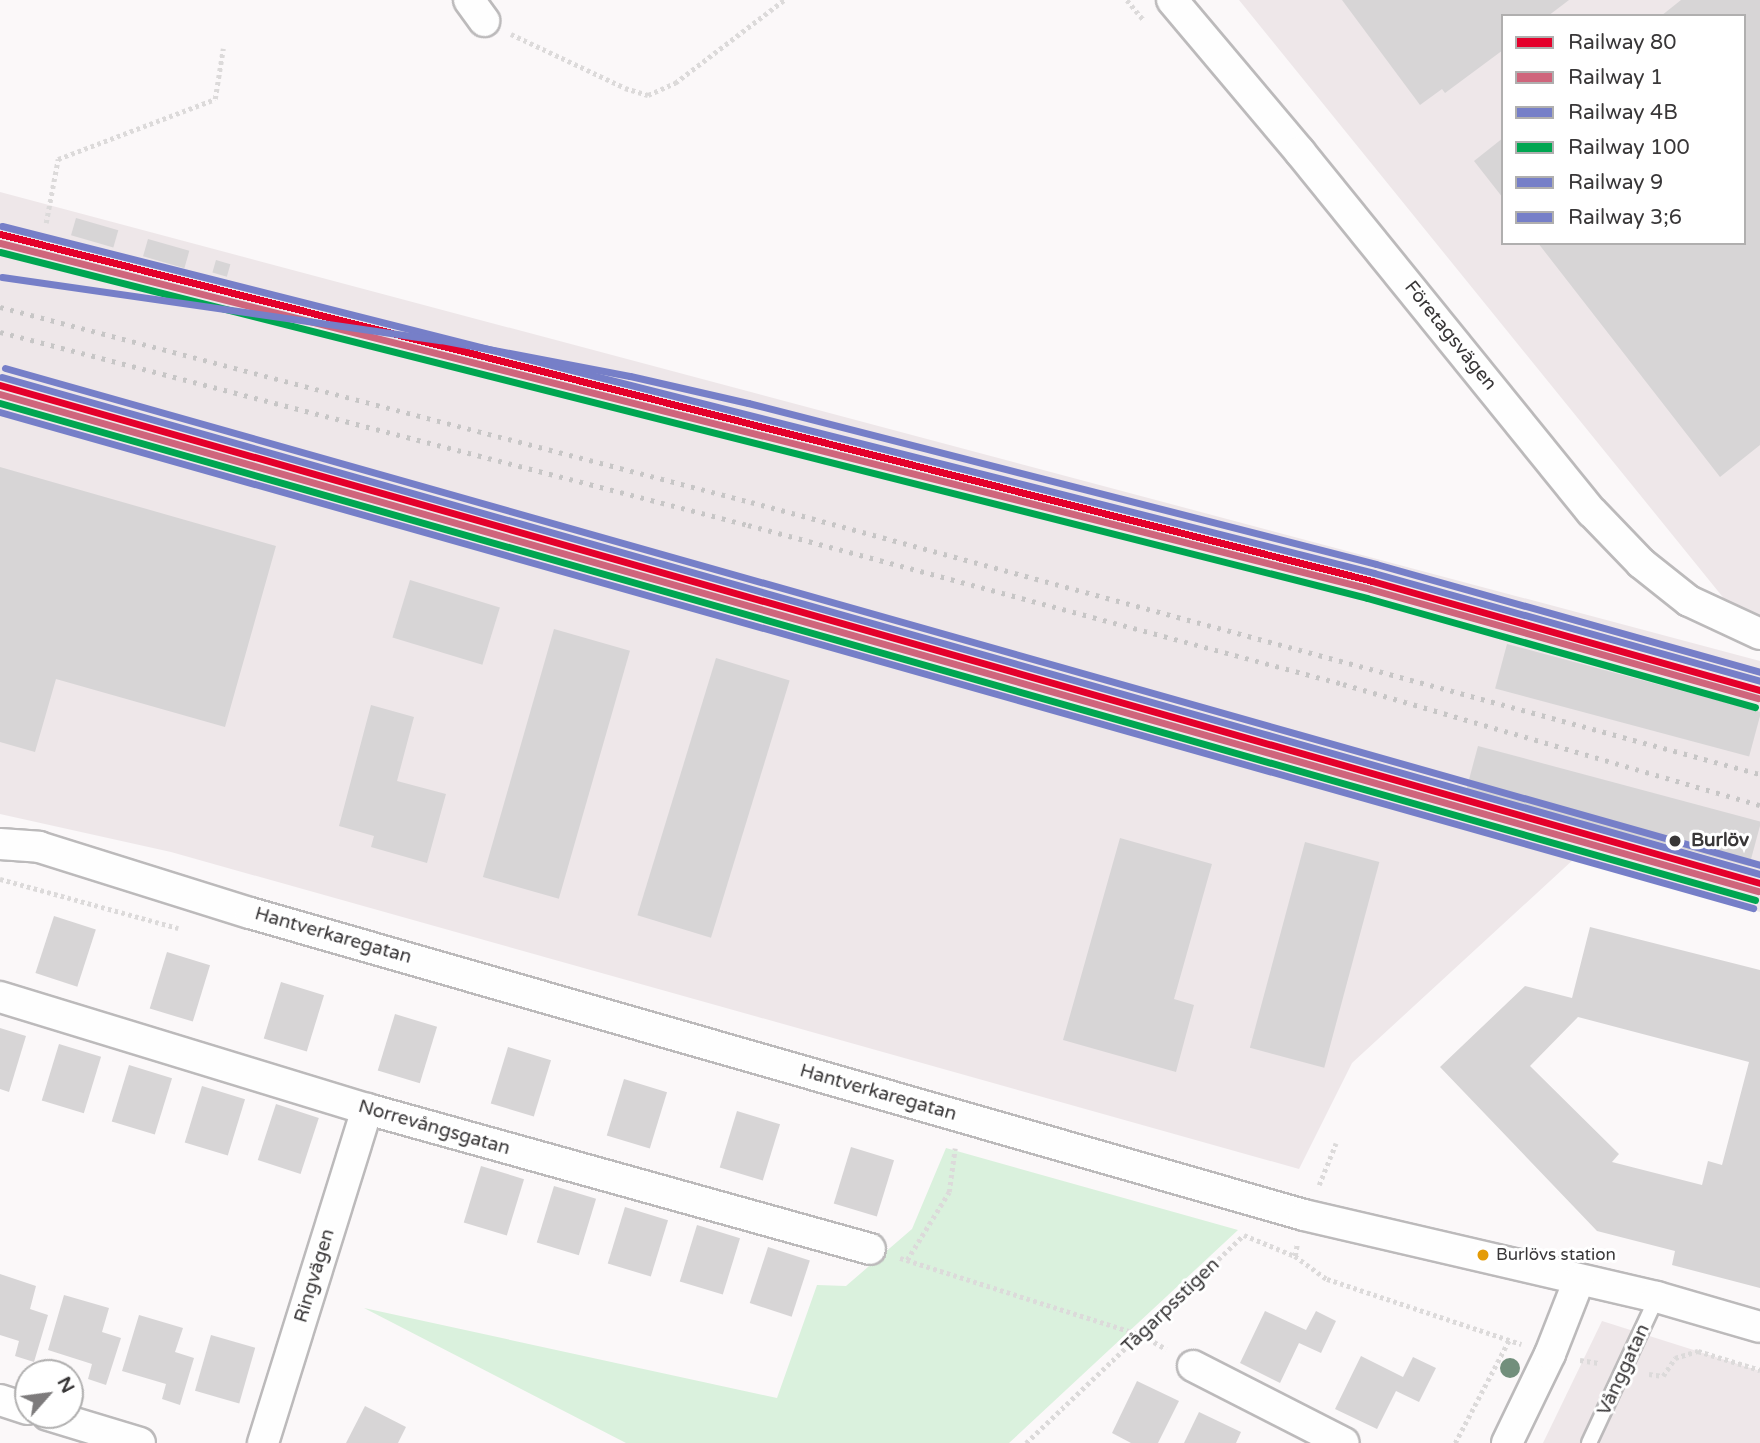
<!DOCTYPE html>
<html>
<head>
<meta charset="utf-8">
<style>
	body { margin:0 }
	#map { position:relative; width:1760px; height:1443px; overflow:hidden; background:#fbf8f9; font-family:"Varela Round",sans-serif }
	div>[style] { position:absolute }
	.built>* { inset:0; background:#eee7e9 }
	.green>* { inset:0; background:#daf1dd }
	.building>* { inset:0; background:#d7d5d6; transform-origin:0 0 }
	.path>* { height:4.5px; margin-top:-2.25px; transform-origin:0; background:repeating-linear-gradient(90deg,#dcdada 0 3.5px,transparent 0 7px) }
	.roads { filter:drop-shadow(2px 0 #bcbabb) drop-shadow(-2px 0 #bcbabb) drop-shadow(0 2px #bcbabb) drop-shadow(0 -2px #bcbabb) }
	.lane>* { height:14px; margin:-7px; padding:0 7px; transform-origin:7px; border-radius:7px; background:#fefefe }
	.street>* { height:30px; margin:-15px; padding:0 15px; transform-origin:15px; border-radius:15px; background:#fefefe }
	.rail>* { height:5px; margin-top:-2.5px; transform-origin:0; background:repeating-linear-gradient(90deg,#c7c6c6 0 3.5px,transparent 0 10.5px) }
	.rail-1>* { height:7px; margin:-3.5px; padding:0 3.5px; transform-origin:3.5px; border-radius:3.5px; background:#e4002b }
	.rail-2>* { height:7px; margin:-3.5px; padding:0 3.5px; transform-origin:3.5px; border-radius:3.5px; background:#cf657c }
	.rail-3>* { height:7px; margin:-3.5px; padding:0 3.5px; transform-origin:3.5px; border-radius:3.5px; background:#767fc8 }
	.rail-4>* { height:7px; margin:-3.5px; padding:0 3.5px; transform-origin:3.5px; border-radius:3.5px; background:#00a651 }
	.rail-5>* { height:7px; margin:-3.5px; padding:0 3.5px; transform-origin:3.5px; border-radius:3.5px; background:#767fc8 }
	.rail-6>* { height:7px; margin:-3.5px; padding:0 3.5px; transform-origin:3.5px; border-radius:3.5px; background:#767fc8 }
	.trees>* { width:20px; height:20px; margin:-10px; border-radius:50%; background:#728f7c }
	.dots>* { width:19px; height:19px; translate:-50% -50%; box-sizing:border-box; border:4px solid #fff; border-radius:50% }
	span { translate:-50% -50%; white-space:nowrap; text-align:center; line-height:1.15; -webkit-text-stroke:6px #fff; paint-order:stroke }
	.bus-label { font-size:17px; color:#393738 }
	.left { translate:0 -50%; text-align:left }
	.street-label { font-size:19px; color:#393738 }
	.stop-label { font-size:19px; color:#393738; font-weight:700 }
	.legend { position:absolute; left:1501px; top:14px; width:245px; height:231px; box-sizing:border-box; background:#fff; border:2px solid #b0afaf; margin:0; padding:9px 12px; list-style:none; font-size:21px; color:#393738 }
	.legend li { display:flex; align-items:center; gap:14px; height:35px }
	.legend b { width:35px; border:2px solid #b0afaf }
	.north { position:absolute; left:14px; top:1359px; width:70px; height:70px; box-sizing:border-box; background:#fff; border:2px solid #b0afaf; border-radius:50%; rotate:62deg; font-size:19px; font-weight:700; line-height:28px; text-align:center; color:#393738 }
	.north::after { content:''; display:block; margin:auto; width:24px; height:32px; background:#7d7b7c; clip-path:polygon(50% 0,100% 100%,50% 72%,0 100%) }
</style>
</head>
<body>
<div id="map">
	<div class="built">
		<div style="clip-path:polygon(evenodd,1239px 0,1760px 0,1760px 643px,1239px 0,1503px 16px,1744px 16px,1744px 243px,1503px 243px,1503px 16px)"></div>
		<div style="clip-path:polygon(0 192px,1760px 661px,1760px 912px,1575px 858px,1352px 1063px,1299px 1169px,171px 852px,0 814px)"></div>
		<div style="clip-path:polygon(1602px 1321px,1760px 1371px,1760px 1443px,1543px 1443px)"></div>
	</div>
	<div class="green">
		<div style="clip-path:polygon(946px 1148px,1238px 1230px,1009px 1443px,626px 1443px,364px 1308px,777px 1398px,817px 1285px,846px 1286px,912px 1229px)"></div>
	</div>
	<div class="building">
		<div style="clip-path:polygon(1342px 0,1569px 0,1548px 16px,1503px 16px,1503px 50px,1445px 93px,1442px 89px,1420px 105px)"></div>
		<div style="clip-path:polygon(1681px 0,1760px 0,1760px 445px,1720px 477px,1538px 243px,1744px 243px,1744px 16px,1661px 16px)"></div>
		<div style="clip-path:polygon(1503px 138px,1503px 198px,1474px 161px)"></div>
		<div style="left:76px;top:218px;width:44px;height:18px;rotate:16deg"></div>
		<div style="left:148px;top:239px;width:43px;height:18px;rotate:16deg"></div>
		<div style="left:216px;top:260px;width:15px;height:13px;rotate:16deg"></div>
		<div style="clip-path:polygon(0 467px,276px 546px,225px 727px,56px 679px,35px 752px,0 742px)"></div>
		<div style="left:410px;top:580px;width:94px;height:60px;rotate:17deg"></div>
		<div style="left:554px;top:629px;width:79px;height:258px;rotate:16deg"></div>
		<div style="left:1507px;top:644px;width:263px;height:46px;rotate:15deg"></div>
		<div style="left:716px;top:658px;width:77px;height:269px;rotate:17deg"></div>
		<div style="clip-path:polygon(371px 705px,414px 717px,397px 781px,446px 794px,427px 863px,371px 847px,374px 836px,339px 826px)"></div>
		<div style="left:1478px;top:746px;width:293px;height:46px;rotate:15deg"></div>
		<div style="clip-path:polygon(1120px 838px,1212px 864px,1174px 999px,1194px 1005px,1176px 1072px,1063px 1040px)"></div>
		<div style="left:1305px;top:842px;width:77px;height:213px;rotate:15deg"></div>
		<div style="left:54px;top:916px;width:44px;height:60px;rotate:18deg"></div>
		<div style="clip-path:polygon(evenodd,1590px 927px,1760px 970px,1760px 1288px,1672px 1265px,1675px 1251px,1597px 1231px,1440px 1067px,1525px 986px,1572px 998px,1590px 927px,1578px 1017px,1749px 1062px,1722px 1165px,1708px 1161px,1702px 1185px,1612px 1162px,1619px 1154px,1530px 1066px,1578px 1017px)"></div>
		<div style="left:167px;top:952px;width:45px;height:59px;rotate:17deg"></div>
		<div style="left:281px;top:982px;width:45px;height:59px;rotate:17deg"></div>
		<div style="left:395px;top:1014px;width:44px;height:59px;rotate:17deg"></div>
		<div style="clip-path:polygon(0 1028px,26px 1036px,9px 1092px,0 1089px)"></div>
		<div style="left:59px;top:1044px;width:44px;height:59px;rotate:17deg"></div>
		<div style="left:508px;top:1047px;width:45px;height:59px;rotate:17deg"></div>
		<div style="left:129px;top:1065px;width:45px;height:59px;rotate:17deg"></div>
		<div style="left:624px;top:1079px;width:45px;height:59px;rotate:17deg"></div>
		<div style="left:202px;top:1086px;width:45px;height:59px;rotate:17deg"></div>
		<div style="left:276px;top:1104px;width:45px;height:59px;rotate:18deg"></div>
		<div style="left:737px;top:1111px;width:45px;height:59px;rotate:17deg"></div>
		<div style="left:851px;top:1147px;width:45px;height:59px;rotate:17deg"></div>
		<div style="left:481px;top:1166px;width:45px;height:59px;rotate:17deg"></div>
		<div style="left:554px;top:1186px;width:44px;height:59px;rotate:17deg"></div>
		<div style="left:625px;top:1207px;width:45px;height:59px;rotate:17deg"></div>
		<div style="left:697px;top:1225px;width:45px;height:59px;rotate:17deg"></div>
		<div style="left:768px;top:1247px;width:44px;height:59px;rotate:18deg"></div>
		<div style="clip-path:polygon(0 1274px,36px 1286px,30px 1309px,48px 1315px,34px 1362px,15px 1356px,19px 1341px,0 1335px)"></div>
		<div style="clip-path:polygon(64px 1295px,109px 1308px,102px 1332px,121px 1338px,106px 1385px,88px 1379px,92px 1364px,48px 1350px)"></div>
		<div style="clip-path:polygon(1265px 1311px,1306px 1330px,1316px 1311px,1336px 1321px,1321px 1353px,1299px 1343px,1280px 1383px,1240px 1363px)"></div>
		<div style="clip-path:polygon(139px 1315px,183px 1328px,175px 1352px,194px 1358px,180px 1405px,162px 1399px,166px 1384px,122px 1371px)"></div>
		<div style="left:211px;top:1335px;width:46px;height:58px;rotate:16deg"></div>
		<div style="clip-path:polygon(1361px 1356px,1403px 1377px,1413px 1357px,1436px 1368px,1419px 1402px,1396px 1391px,1377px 1429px,1335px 1409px)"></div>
		<div style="clip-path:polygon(1137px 1381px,1179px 1401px,1158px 1443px,1131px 1443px,1112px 1433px)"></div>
		<div style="clip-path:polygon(365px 1406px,406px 1427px,398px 1443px,346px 1443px)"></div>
		<div style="clip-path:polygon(1199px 1412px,1241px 1432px,1236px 1443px,1184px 1443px)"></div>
	</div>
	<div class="path">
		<div style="left:1127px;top:0;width:25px;rotate:50deg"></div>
		<div style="left:511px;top:34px;width:126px;rotate:25.3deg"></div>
		<div style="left:625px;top:88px;width:24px;rotate:17deg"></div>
		<div style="left:648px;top:95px;width:30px;rotate:-24deg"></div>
		<div style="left:675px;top:83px;width:137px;rotate:-37.3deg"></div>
		<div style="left:46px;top:223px;width:65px;rotate:-79.4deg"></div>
		<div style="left:58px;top:159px;width:168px;rotate:-20.9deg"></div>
		<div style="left:215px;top:99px;width:51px;rotate:-80.9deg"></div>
		<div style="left:0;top:879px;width:185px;rotate:15.4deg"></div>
		<div style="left:1319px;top:1185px;width:45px;rotate:-68deg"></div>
		<div style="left:1295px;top:1256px;width:39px;rotate:36deg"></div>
		<div style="left:1327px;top:1279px;width:205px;rotate:18.5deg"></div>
		<div style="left:900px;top:1258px;width:254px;rotate:17.7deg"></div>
		<div style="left:1142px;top:1335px;width:28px;rotate:30deg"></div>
		<div style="left:907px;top:1260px;width:80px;rotate:-58.3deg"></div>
		<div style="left:949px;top:1192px;width:44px;rotate:-82.2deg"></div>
		<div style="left:1580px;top:1360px;width:19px;rotate:9deg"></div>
		<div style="left:1649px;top:1374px;width:14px;rotate:8deg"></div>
		<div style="left:1663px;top:1376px;width:22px;rotate:-56deg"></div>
		<div style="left:1675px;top:1358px;width:24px;rotate:-17deg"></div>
		<div style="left:1698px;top:1351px;width:65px;rotate:17deg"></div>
		<div style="left:1026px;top:1443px;width:301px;rotate:-43.7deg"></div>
		<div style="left:1244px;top:1235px;width:55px;rotate:22.4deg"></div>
		<div style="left:1295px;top:1256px;width:11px;rotate:-80deg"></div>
		<div style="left:1455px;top:1443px;width:116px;rotate:-62.3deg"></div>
	</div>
	<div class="roads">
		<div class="lane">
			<div style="left:1589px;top:1443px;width:161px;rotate:-65deg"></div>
		</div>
		<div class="street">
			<div style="left:469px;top:0;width:26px;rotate:54deg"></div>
			<div style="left:1172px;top:0;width:199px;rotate:49.9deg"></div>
			<div style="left:1300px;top:152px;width:464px;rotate:51deg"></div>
			<div style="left:1592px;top:512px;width:71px;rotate:46.1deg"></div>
			<div style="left:1641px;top:563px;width:61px;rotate:38.4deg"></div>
			<div style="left:1689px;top:601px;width:78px;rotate:24.9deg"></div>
			<div style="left:0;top:844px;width:39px;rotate:4deg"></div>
			<div style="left:39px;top:847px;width:221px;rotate:17.4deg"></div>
			<div style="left:250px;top:913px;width:1096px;rotate:15.99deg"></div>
			<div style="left:1304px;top:1215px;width:362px;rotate:13.1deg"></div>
			<div style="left:1657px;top:1297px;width:107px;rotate:16.2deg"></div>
			<div style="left:0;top:997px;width:384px;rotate:17deg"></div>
			<div style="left:367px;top:1109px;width:522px;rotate:15.55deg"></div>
			<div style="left:1193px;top:1366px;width:169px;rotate:27deg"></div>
			<div style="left:0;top:1400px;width:29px;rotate:18deg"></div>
			<div style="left:48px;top:1415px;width:96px;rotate:16.9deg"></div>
			<div style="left:263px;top:1443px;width:350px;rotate:-72.7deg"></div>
			<div style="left:1507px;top:1443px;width:99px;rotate:-64.2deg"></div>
			<div style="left:1550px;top:1354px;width:79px;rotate:-68.6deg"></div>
		</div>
	</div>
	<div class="rail">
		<div style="left:0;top:307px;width:776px;rotate:14.56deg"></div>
		<div style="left:751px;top:502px;width:1045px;rotate:15.09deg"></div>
		<div style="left:0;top:332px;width:772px;rotate:14.47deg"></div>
		<div style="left:748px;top:525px;width:616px;rotate:14.96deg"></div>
		<div style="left:1343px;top:684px;width:434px;rotate:16.2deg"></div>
	</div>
	<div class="rail-1">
		<div style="left:0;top:234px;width:1415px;rotate:14.19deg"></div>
		<div style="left:1372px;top:581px;width:403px;rotate:15.7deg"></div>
		<div style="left:0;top:385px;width:1829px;rotate:15.8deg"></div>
	</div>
	<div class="rail-2">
		<div style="left:0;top:243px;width:1413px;rotate:14.17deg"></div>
		<div style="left:1370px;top:589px;width:403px;rotate:15.7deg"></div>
		<div style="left:0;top:394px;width:1827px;rotate:15.79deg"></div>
	</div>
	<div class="rail-3">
		<div style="left:2px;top:226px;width:1415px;rotate:14.19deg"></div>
		<div style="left:1374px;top:573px;width:401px;rotate:15.6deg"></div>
		<div style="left:2px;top:377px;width:1827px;rotate:15.79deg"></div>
	</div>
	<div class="rail-4">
		<div style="left:0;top:252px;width:1410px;rotate:14.2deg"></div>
		<div style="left:1367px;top:598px;width:403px;rotate:15.7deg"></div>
		<div style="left:0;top:403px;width:1824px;rotate:15.81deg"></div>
	</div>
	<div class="rail-5">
		<div style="left:2px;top:277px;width:443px;rotate:8.2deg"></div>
		<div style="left:441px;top:340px;width:192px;rotate:10.8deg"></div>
		<div style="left:630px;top:376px;width:121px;rotate:12.9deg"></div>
		<div style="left:748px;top:403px;width:648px;rotate:14.38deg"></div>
		<div style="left:1376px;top:564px;width:399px;rotate:15.7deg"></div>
		<div style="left:5px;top:368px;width:1824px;rotate:15.81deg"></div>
	</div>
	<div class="rail-6">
		<div style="left:0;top:412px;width:1822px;rotate:15.8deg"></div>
	</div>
	<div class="trees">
		<div style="left:1510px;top:1368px"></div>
	</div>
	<div class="dots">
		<div style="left:1675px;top:841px;background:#393738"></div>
		<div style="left:1483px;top:1255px;background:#e49b06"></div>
	</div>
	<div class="bus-label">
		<span class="left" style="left:1496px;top:1255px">Burlövs station</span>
	</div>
	<div class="street-label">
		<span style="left:1450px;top:336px;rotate:51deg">Företagsvägen</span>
		<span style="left:333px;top:936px;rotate:16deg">Hantverkaregatan</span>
		<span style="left:878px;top:1093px;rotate:16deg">Hantverkaregatan</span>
		<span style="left:434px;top:1128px;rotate:16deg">Norrevångsgatan</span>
		<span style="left:315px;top:1276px;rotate:-73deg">Ringvägen</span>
		<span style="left:1171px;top:1306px;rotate:-44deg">Tågarpsstigen</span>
		<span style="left:1624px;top:1370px;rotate:-65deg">Vånggatan</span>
	</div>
	<div class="stop-label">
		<span class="left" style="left:1691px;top:841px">Burlöv</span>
	</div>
	<ul class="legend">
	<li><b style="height:9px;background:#e4002b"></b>Railway 80</li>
	<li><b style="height:9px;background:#cf657c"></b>Railway 1</li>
	<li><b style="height:9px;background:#767fc8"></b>Railway 4B</li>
	<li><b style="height:9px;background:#00a651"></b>Railway 100</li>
	<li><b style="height:9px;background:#767fc8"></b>Railway 9</li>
	<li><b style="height:9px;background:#767fc8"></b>Railway 3;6</li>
	</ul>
	<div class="north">N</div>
</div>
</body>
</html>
